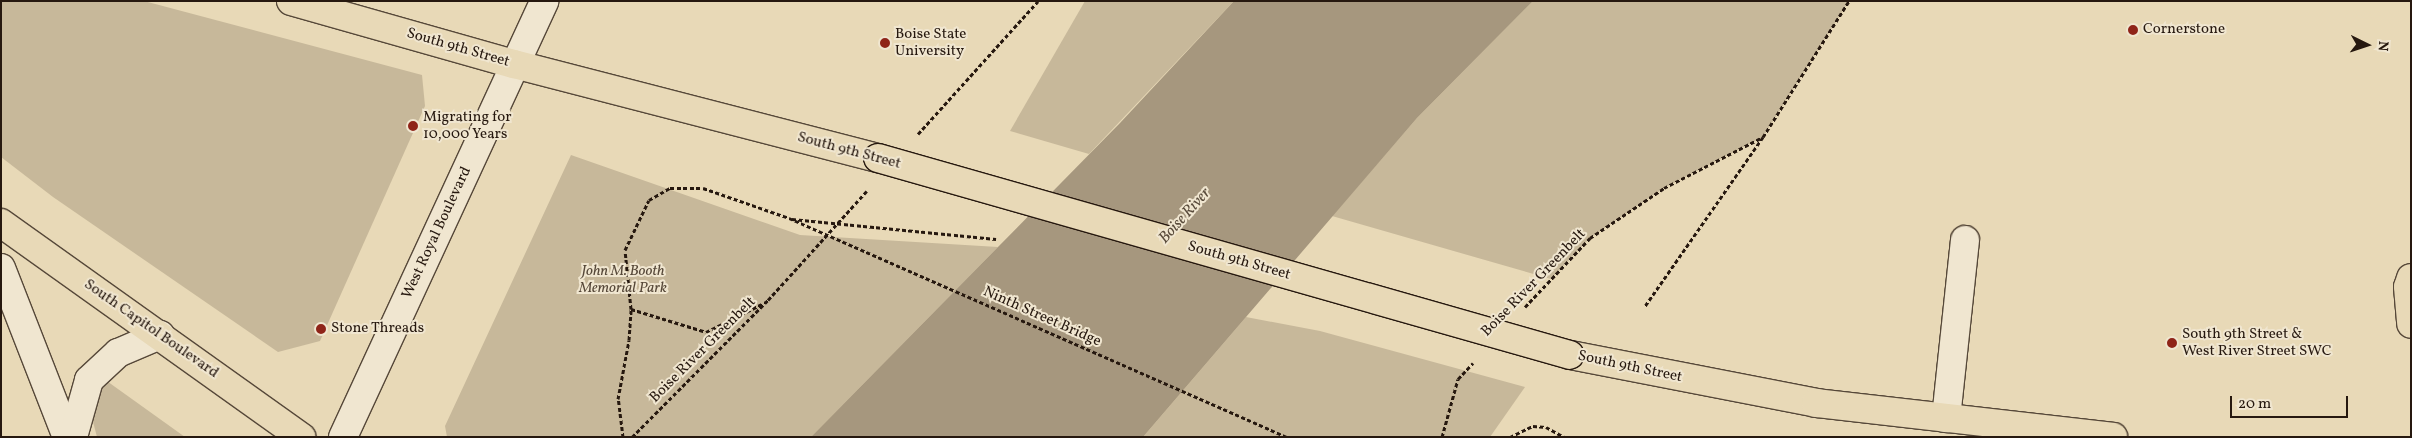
<!DOCTYPE html>
<html>
<head>
<meta charset="utf-8">
<style>
	body { margin:0 }
	#map { position:relative; width:2412px; height:438px; overflow:hidden; background:#e8d9b7; font-family:Vollkorn,serif }
	div>[style] { position:absolute }
	.green>* { inset:0; background:#c7b89a }
	.water>* { inset:0; background:#a6977e }
	.path>* { height:3px; margin-top:-1.5px; transform-origin:0; background:repeating-linear-gradient(90deg,#26180f 0 4px,transparent 0 6.5px) }
	.roads { filter:drop-shadow(1px 0 #564839) drop-shadow(-1px 0 #564839) drop-shadow(0 1px #564839) drop-shadow(0 -1px #564839) }
	.minor>* { height:28px; margin:-14px; padding:0 14px; transform-origin:14px; border-radius:14px; background:#f0e6d0 }
	.major>* { height:28px; margin:-14px; padding:0 14px; transform-origin:14px; border-radius:14px; background:#e8d9b7 }
	.path-bridge>* { height:3px; margin-top:-1.5px; transform-origin:0; background:repeating-linear-gradient(90deg,#26180f 0 4px,transparent 0 6.5px) }
	.bridges { filter:drop-shadow(1px 0 #26180f) drop-shadow(-1px 0 #26180f) drop-shadow(0 1px #26180f) drop-shadow(0 -1px #26180f) }
	.major-bridge>* { height:28px; margin:-14px; padding:0 14px; transform-origin:14px; border-radius:14px; background:#e8d9b7 }
	.dots>* { width:14px; height:14px; translate:-50% -50%; box-sizing:border-box; border:2px solid #f0e6d0; border-radius:50% }
	span { translate:-50% -50%; white-space:nowrap; text-align:center; line-height:1.15; -webkit-text-stroke:4px #f0e6d0; paint-order:stroke }
	.poi-label { font-size:15px; color:#26180f }
	.left { translate:0 -50%; text-align:left }
	.street-label { font-size:15px; color:#26180f }
	.park-label { font-size:15px; color:#564839; font-style:italic }
	.water-label { font-size:16px; color:#594b3b; font-style:italic }
	.frame { position:absolute; inset:0; border:2px solid #26180f; pointer-events:none }
	.north { position:absolute; left:2342px; top:20px; width:50px; height:50px; -webkit-text-stroke:4px #f0e6d0; paint-order:stroke; rotate:94deg; font-size:14px; font-weight:700; line-height:20px; text-align:center; color:#26180f }
	.north::after { content:''; display:block; margin:auto; width:18px; height:22px; background:#26180f; clip-path:polygon(50% 0,100% 100%,50% 72%,0 100%) }
	.scale { position:absolute; left:2230px; top:396px; width:118px; height:22px; box-sizing:border-box; border:2px solid #26180f; border-top:0; padding-left:6px; font-size:15px; line-height:18px; white-space:nowrap; color:#26180f; -webkit-text-stroke:4px #f0e6d0; paint-order:stroke }
</style>
</head>
<body>
<div id="map">
	<div class="green">
		<div style="clip-path:polygon(1px 1px,144px 1px,422px 75px,425px 106px,320px 341px,278px 352px,53px 197px,1px 157px)"></div>
		<div style="clip-path:polygon(1085px 1px,1234px 1px,1089px 154px,1010px 131px)"></div>
		<div style="clip-path:polygon(1533px 1px,1849px 1px,1763px 137px,1664px 188px,1590px 238px,1551px 279px,1332px 216px,1417px 118px)"></div>
		<div style="clip-path:polygon(571px 155px,800px 235px,998px 247px,811px 437px,447px 437px,445px 426px)"></div>
		<div style="clip-path:polygon(1246px 317px,1320px 331px,1525px 387px,1490px 437px,1143px 437px)"></div>
		<div style="clip-path:polygon(104px 379px,185px 437px,97px 437px,91px 414px)"></div>
	</div>
	<div class="water">
		<div style="clip-path:polygon(1234px 1px,1533px 1px,1417px 118px,1143px 437px,811px 437px,1120px 123px)"></div>
	</div>
	<div class="path">
		<div style="left:918px;top:134px;width:179px;rotate:-47.9deg"></div>
		<div style="left:1763px;top:137px;width:161px;rotate:-57.7deg"></div>
		<div style="left:1525px;top:307px;width:95px;rotate:-46.7deg"></div>
		<div style="left:1590px;top:238px;width:89px;rotate:-34deg"></div>
		<div style="left:1664px;top:188px;width:111px;rotate:-27.3deg"></div>
		<div style="left:1763px;top:137px;width:206px;rotate:124.9deg"></div>
		<div style="left:631px;top:309px;width:78px;rotate:17deg"></div>
		<div style="left:706px;top:332px;width:67px;rotate:-26.6deg"></div>
		<div style="left:623px;top:437px;width:38px;rotate:-97deg"></div>
		<div style="left:618px;top:399px;width:60px;rotate:-79.4deg"></div>
		<div style="left:629px;top:340px;width:31px;rotate:-86deg"></div>
		<div style="left:631px;top:309px;width:59px;rotate:-95.8deg"></div>
		<div style="left:625px;top:250px;width:55px;rotate:-64.4deg"></div>
		<div style="left:649px;top:200px;width:24px;rotate:-30deg"></div>
		<div style="left:670px;top:188px;width:33px"></div>
		<div style="left:703px;top:188px;width:91px;rotate:19.2deg"></div>
		<div style="left:632px;top:437px;width:193px;rotate:-45.2deg"></div>
		<div style="left:768px;top:300px;width:147px;rotate:-47.8deg"></div>
		<div style="left:1442px;top:437px;width:60px;rotate:-74.6deg"></div>
		<div style="left:1458px;top:379px;width:22px;rotate:-47deg"></div>
		<div style="left:1510px;top:437px;width:25px;rotate:-26deg"></div>
		<div style="left:1533px;top:426px;width:13px;rotate:4deg"></div>
		<div style="left:1546px;top:427px;width:21px;rotate:29deg"></div>
	</div>
	<div class="roads">
		<div class="minor">
			<div style="left:1px;top:268px;width:181px;rotate:68.7deg"></div>
			<div style="left:1946px;top:418px;width:179px;rotate:-83.9deg"></div>
			<div style="left:73px;top:437px;width:59px;rotate:-74.3deg"></div>
			<div style="left:89px;top:380px;width:40px;rotate:-43deg"></div>
			<div style="left:118px;top:353px;width:46px;rotate:-23.2deg"></div>
			<div style="left:343px;top:437px;width:480px;rotate:-65.2deg"></div>
		</div>
		<div class="major">
			<div style="left:291px;top:1px;width:232px;rotate:15.8deg"></div>
			<div style="left:514px;top:64px;width:376px;rotate:14.5deg"></div>
			<div style="left:1px;top:223px;width:369px;rotate:35.5deg"></div>
			<div style="left:2411px;top:278px;width:9px;rotate:108deg"></div>
			<div style="left:2408px;top:287px;width:37px;rotate:85deg"></div>
			<div style="left:1570px;top:355px;width:251px;rotate:11deg"></div>
			<div style="left:1816px;top:403px;width:299px;rotate:6.5deg"></div>
		</div>
	</div>
	<div class="path-bridge">
		<div style="left:789px;top:218px;width:544px;rotate:23.74deg"></div>
		<div style="left:792px;top:219px;width:205px;rotate:5.6deg"></div>
	</div>
	<div class="bridges">
		<div class="major-bridge">
			<div style="left:878px;top:158px;width:719px;rotate:15.89deg"></div>
		</div>
	</div>
	<div class="dots">
		<div style="left:2133px;top:30px;background:#8f2418"></div>
		<div style="left:885px;top:43px;background:#8f2418"></div>
		<div style="left:413px;top:126px;background:#8f2418"></div>
		<div style="left:321px;top:329px;background:#8f2418"></div>
		<div style="left:2172px;top:343px;background:#8f2418"></div>
	</div>
	<div class="poi-label">
		<span class="left" style="left:2143px;top:30px">Cornerstone</span>
		<span class="left" style="left:895px;top:43px">Boise State<br>University</span>
		<span class="left" style="left:423px;top:126px">Migrating for<br>10,000 Years</span>
		<span class="left" style="left:331px;top:329px">Stone Threads</span>
		<span class="left" style="left:2182px;top:343px">South 9th Street &amp;<br>West River Street SWC</span>
	</div>
	<div class="street-label">
		<span style="left:458px;top:48px;rotate:16deg">South 9th Street</span>
		<span style="left:849px;top:151px;rotate:15deg">South 9th Street</span>
		<span style="left:437px;top:233px;rotate:-65deg">West Royal Boulevard</span>
		<span style="left:1239px;top:261px;rotate:16deg">South 9th Street</span>
		<span style="left:1534px;top:283px;rotate:-46deg">Boise River Greenbelt</span>
		<span style="left:1042px;top:317px;rotate:24deg">Ninth Street Bridge</span>
		<span style="left:151px;top:329px;rotate:35deg">South Capitol Boulevard</span>
		<span style="left:703px;top:350px;rotate:-45deg">Boise River Greenbelt</span>
		<span style="left:1630px;top:367px;rotate:12deg">South 9th Street</span>
	</div>
	<div class="park-label">
		<span style="left:623px;top:280px">John M. Booth<br>Memorial Park</span>
	</div>
	<div class="water-label">
		<span style="left:1185px;top:216px;rotate:-48deg">Boise River</span>
	</div>
	<div class="frame"></div>
	<div class="north">N</div>
	<div class="scale">20 m</div>
</div>
</body>
</html>
